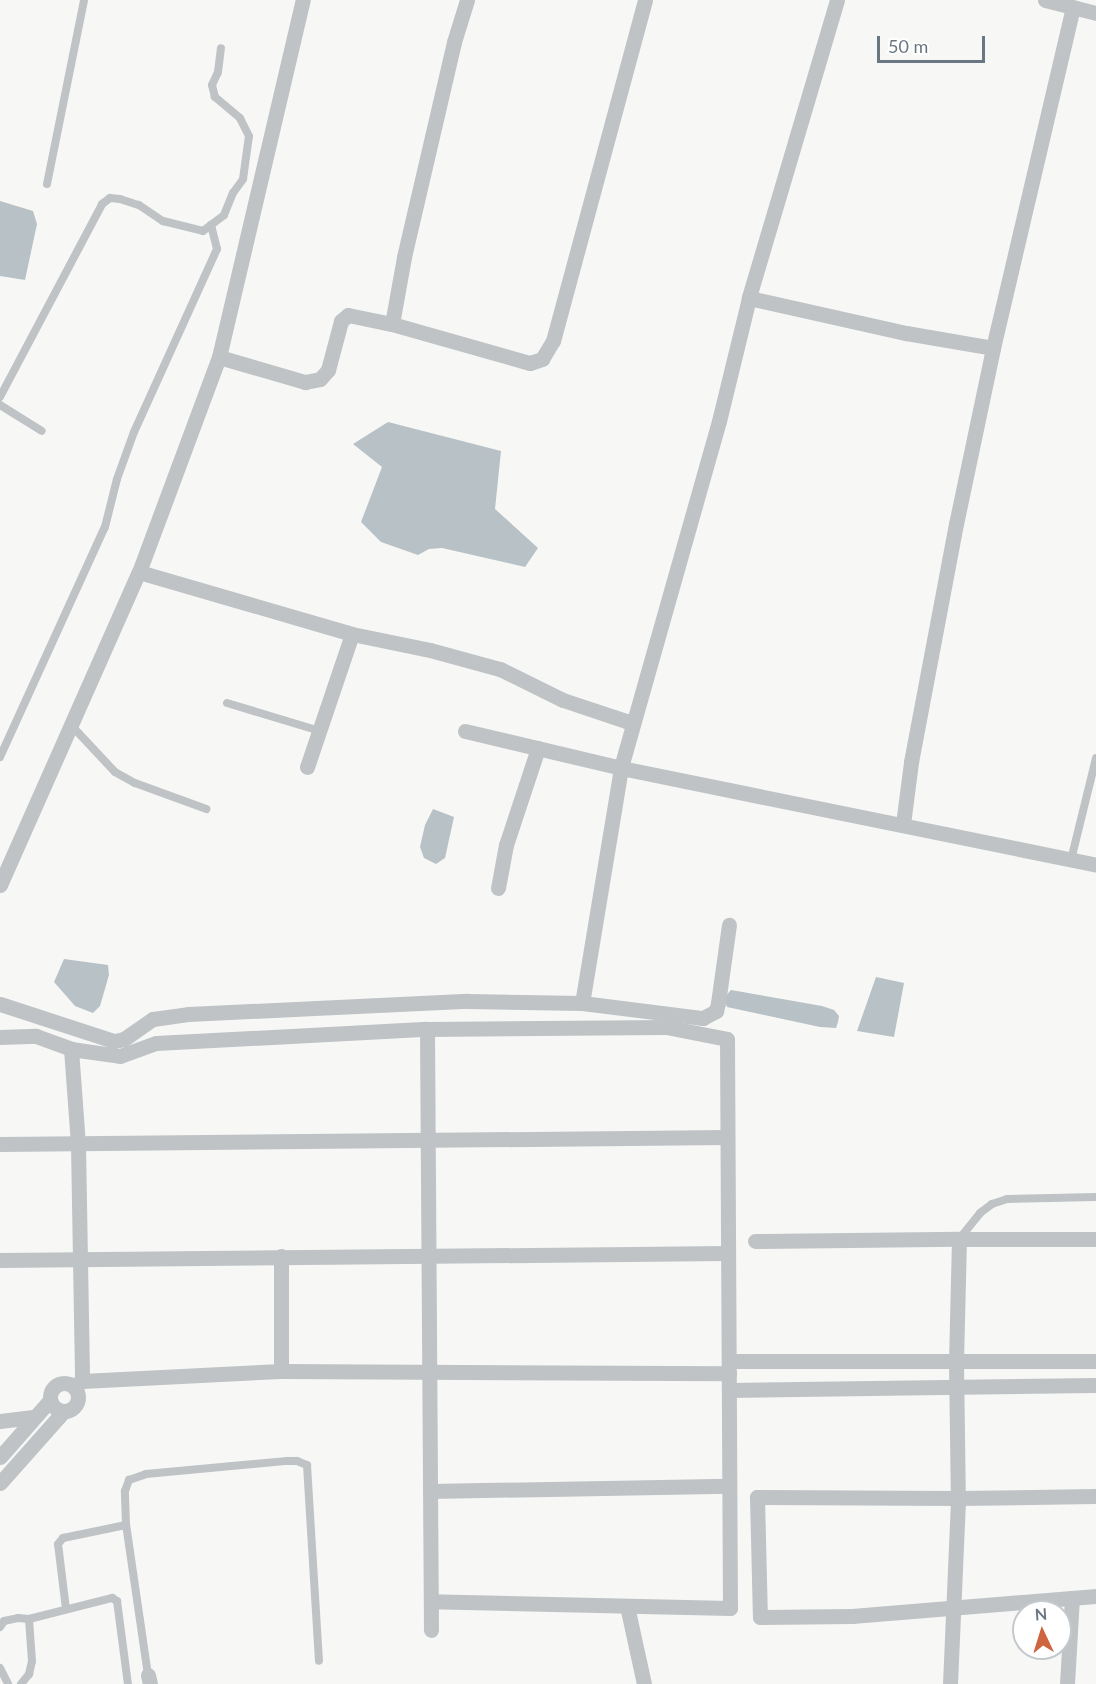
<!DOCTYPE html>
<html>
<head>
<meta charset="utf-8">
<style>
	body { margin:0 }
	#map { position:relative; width:1096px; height:1684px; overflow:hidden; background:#f7f8f5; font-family:Lato,sans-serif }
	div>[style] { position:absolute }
	.water>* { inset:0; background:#b8c1c6 }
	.lane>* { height:8px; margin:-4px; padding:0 4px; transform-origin:4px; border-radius:4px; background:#bfc3c6 }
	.street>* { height:15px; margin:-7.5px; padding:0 7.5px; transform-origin:7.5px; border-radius:7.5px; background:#bfc3c6 }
	.street>.ring { margin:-7.5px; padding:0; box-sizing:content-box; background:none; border:15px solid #bfc3c6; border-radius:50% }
	span { translate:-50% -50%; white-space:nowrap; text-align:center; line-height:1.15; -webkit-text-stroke:6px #fff; paint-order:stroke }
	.north { position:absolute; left:1012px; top:1600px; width:60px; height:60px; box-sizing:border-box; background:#fff; border:2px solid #c3c9cd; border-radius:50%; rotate:356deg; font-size:16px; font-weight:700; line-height:24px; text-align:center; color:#6a7782 }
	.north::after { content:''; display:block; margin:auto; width:21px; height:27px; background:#ce653f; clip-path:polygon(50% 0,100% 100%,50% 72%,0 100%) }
	.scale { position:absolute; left:877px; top:36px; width:108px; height:27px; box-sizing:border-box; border:3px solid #6a7782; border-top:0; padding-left:8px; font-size:18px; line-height:21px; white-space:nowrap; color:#6a7782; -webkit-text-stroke:4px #fff; paint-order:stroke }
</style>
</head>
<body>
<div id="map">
	<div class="water">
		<div style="clip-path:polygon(0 201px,33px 211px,37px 224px,25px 280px,0 276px)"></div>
		<div style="clip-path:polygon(388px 422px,501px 451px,495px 509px,538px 548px,525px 567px,442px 548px,429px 549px,418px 555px,381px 542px,361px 522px,382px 467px,353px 444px)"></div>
		<div style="clip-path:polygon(433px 809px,454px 817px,445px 858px,436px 864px,424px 858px,420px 847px,425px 825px)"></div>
		<div style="clip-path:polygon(64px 959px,108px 965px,109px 975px,100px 1006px,93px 1013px,75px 1006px,54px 982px)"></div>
		<div style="clip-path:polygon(876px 977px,904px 983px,894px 1037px,857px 1031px)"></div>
		<div style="clip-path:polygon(731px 990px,822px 1006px,834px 1010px,839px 1016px,838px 1022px,836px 1028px,820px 1027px,727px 1007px,724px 998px)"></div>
	</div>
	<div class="lane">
		<div style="left:47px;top:184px;width:188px;rotate:-78.6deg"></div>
		<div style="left:0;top:397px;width:218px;rotate:-62.1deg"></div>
		<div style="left:102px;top:204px;width:10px;rotate:-37deg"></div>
		<div style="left:110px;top:198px;width:10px;rotate:6deg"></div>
		<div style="left:120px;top:199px;width:20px;rotate:18deg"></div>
		<div style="left:139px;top:205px;width:29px;rotate:34deg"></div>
		<div style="left:163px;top:221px;width:41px;rotate:14deg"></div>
		<div style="left:203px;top:231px;width:26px;rotate:-37deg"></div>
		<div style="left:224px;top:215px;width:24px;rotate:-68deg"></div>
		<div style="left:233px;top:193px;width:17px;rotate:-54deg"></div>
		<div style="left:243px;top:179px;width:43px;rotate:-82.1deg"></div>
		<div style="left:249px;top:136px;width:20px;rotate:-117deg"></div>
		<div style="left:240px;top:118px;width:33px;rotate:-140deg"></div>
		<div style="left:215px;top:97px;width:12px;rotate:-104deg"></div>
		<div style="left:212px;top:85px;width:14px;rotate:-65deg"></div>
		<div style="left:218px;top:72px;width:24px;rotate:-83deg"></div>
		<div style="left:0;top:405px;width:49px;rotate:31.8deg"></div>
		<div style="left:227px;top:703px;width:97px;rotate:16.8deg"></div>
		<div style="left:71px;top:725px;width:64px;rotate:46.9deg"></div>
		<div style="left:115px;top:772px;width:23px;rotate:29deg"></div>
		<div style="left:135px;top:783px;width:76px;rotate:20.1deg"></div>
		<div style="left:0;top:757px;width:253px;rotate:-65.5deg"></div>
		<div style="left:105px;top:527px;width:49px;rotate:-76deg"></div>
		<div style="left:117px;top:479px;width:50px;rotate:-70.1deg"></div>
		<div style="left:134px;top:432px;width:201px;rotate:-65.6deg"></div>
		<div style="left:217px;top:249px;width:25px;rotate:-104deg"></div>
		<div style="left:1071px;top:860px;width:105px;rotate:-76.2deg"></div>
		<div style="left:960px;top:1238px;width:32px;rotate:-51deg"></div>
		<div style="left:980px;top:1213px;width:15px;rotate:-37deg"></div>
		<div style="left:992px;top:1204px;width:16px;rotate:-18deg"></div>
		<div style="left:1007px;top:1199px;width:89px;rotate:-1.3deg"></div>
		<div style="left:66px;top:1609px;width:65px;rotate:-97deg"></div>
		<div style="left:58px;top:1544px;width:8px;rotate:-50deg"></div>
		<div style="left:63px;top:1538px;width:64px;rotate:-11.7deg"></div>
		<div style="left:0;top:1627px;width:7px;rotate:-56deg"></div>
		<div style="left:4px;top:1621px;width:14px;rotate:-12deg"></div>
		<div style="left:18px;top:1618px;width:11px;rotate:5deg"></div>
		<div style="left:29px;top:1619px;width:86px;rotate:-14.2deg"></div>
		<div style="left:112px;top:1598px;width:6px;rotate:31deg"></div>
		<div style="left:117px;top:1601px;width:84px;rotate:82.5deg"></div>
		<div style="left:0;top:1668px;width:18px;rotate:63deg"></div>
		<div style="left:148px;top:1675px;width:152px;rotate:-98.3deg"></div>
		<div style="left:126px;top:1525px;width:34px;rotate:-92deg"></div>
		<div style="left:125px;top:1491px;width:12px;rotate:-70deg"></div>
		<div style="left:129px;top:1480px;width:18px;rotate:-19deg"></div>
		<div style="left:146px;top:1474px;width:142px;rotate:-5.3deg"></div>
		<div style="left:287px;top:1461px;width:10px"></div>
		<div style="left:297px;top:1461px;width:11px;rotate:22deg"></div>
		<div style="left:307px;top:1465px;width:196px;rotate:86.5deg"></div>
		<div style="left:21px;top:1684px;width:13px;rotate:-51deg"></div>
		<div style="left:29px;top:1674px;width:13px;rotate:-77deg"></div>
		<div style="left:32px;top:1661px;width:42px;rotate:-94.1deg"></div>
	</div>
	<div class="street">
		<div style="left:837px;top:0;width:311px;rotate:106.5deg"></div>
		<div style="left:749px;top:298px;width:127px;rotate:103.7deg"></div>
		<div style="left:719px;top:421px;width:361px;rotate:105.8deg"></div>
		<div style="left:621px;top:768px;width:485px;rotate:11.5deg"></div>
		<div style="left:1045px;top:0;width:53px;rotate:14.3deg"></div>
		<div style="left:749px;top:298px;width:161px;rotate:12.6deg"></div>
		<div style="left:906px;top:333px;width:88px;rotate:9.8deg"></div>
		<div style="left:392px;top:324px;width:68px;rotate:-79.8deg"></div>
		<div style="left:404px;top:257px;width:221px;rotate:-76.9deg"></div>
		<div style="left:454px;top:42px;width:44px;rotate:-72.8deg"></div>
		<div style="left:219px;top:357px;width:90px;rotate:16.2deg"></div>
		<div style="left:305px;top:382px;width:15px;rotate:-11deg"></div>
		<div style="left:320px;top:379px;width:12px;rotate:-48deg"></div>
		<div style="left:328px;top:370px;width:51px;rotate:-75.1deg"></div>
		<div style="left:341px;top:321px;width:9px;rotate:-41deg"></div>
		<div style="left:348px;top:315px;width:45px;rotate:11.6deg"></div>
		<div style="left:392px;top:324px;width:143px;rotate:15.8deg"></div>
		<div style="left:530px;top:363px;width:13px;rotate:-18deg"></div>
		<div style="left:542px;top:359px;width:21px;rotate:-59deg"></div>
		<div style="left:553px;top:341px;width:353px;rotate:-74.9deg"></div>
		<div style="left:139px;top:572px;width:222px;rotate:16.2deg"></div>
		<div style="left:352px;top:634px;width:80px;rotate:11.6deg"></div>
		<div style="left:430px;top:650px;width:73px;rotate:15.2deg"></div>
		<div style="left:500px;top:669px;width:70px;rotate:26.2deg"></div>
		<div style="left:563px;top:700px;width:66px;rotate:18.4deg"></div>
		<div style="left:626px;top:721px;width:7px"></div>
		<div style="left:465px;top:731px;width:160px;rotate:13.3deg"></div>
		<div style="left:621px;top:768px;width:238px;rotate:99.4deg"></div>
		<div style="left:307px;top:767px;width:140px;rotate:-71.3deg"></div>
		<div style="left:903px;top:824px;width:63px;rotate:-82.6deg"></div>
		<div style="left:911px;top:762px;width:242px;rotate:-79.3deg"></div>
		<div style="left:956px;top:524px;width:180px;rotate:-78.1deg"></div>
		<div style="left:993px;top:348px;width:350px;rotate:-76.8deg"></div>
		<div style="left:0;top:885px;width:342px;rotate:-66.1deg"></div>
		<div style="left:139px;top:572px;width:229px;rotate:-69.6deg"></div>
		<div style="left:219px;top:357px;width:367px;rotate:-76.8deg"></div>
		<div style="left:498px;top:888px;width:44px;rotate:-79.5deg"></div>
		<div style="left:506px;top:845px;width:102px;rotate:-71.7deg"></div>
		<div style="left:0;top:1004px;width:120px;rotate:18deg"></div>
		<div style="left:114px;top:1041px;width:10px;rotate:-11deg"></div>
		<div style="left:124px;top:1039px;width:35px;rotate:-35deg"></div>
		<div style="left:153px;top:1019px;width:35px;rotate:-8deg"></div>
		<div style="left:188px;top:1014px;width:280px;rotate:-2.7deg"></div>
		<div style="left:468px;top:1001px;width:114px;rotate:1deg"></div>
		<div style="left:582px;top:1003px;width:122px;rotate:7.1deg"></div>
		<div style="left:703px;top:1018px;width:15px;rotate:-28deg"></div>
		<div style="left:716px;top:1011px;width:8px;rotate:-76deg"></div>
		<div style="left:718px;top:1003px;width:79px;rotate:-82deg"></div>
		<div style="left:427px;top:1029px;width:601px;rotate:89.62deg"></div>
		<div style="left:0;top:1037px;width:36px;rotate:-2deg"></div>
		<div style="left:36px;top:1036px;width:37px;rotate:20deg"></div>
		<div style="left:71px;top:1049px;width:49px;rotate:8.1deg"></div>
		<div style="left:120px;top:1056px;width:38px;rotate:-20deg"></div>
		<div style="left:156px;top:1043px;width:271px;rotate:-3deg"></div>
		<div style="left:427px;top:1029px;width:239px;rotate:-0.5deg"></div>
		<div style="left:666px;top:1027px;width:62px;rotate:11.1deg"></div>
		<div style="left:727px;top:1039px;width:569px;rotate:89.7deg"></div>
		<div style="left:730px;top:1608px;width:299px;rotate:-178.7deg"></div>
		<div style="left:71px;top:1049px;width:96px;rotate:85.8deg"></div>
		<div style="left:78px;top:1145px;width:236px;rotate:89deg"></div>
		<div style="left:82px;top:1381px;width:10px;rotate:151deg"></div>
		<div style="left:0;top:1144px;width:727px;rotate:-0.55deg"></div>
		<div style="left:959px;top:1239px;width:137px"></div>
		<div style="left:755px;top:1241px;width:204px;rotate:-0.6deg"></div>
		<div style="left:959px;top:1239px;width:124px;rotate:91.4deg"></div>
		<div style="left:956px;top:1363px;width:135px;rotate:89.2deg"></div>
		<div style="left:958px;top:1498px;width:201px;rotate:-179.7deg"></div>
		<div style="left:757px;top:1497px;width:120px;rotate:88.6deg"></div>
		<div style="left:760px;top:1617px;width:92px;rotate:-0.6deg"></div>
		<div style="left:852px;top:1616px;width:245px;rotate:-4.7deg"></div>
		<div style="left:281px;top:1256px;width:115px;rotate:90deg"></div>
		<div style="left:0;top:1260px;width:728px;rotate:-0.55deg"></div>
		<div style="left:729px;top:1361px;width:367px"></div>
		<div style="left:82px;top:1381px;width:199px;rotate:-2.9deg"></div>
		<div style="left:281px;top:1371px;width:448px;rotate:0.3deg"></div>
		<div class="ring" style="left:50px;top:1383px;width:13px;height:13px"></div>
		<div style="left:729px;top:1390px;width:367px;rotate:-0.8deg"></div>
		<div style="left:0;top:1421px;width:33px;rotate:-7deg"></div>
		<div style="left:0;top:1457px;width:76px;rotate:-48.7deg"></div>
		<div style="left:0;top:1483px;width:96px;rotate:-48.4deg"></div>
		<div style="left:430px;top:1491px;width:299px;rotate:-1deg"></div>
		<div style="left:627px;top:1606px;width:80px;rotate:77.7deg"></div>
		<div style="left:148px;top:1675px;width:9px;rotate:77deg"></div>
		<div style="left:950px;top:1684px;width:186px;rotate:-87.5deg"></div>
		<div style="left:958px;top:1498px;width:138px;rotate:-0.8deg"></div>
		<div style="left:1067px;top:1684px;width:86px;rotate:-86.7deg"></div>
	</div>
	<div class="north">N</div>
	<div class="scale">50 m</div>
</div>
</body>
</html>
